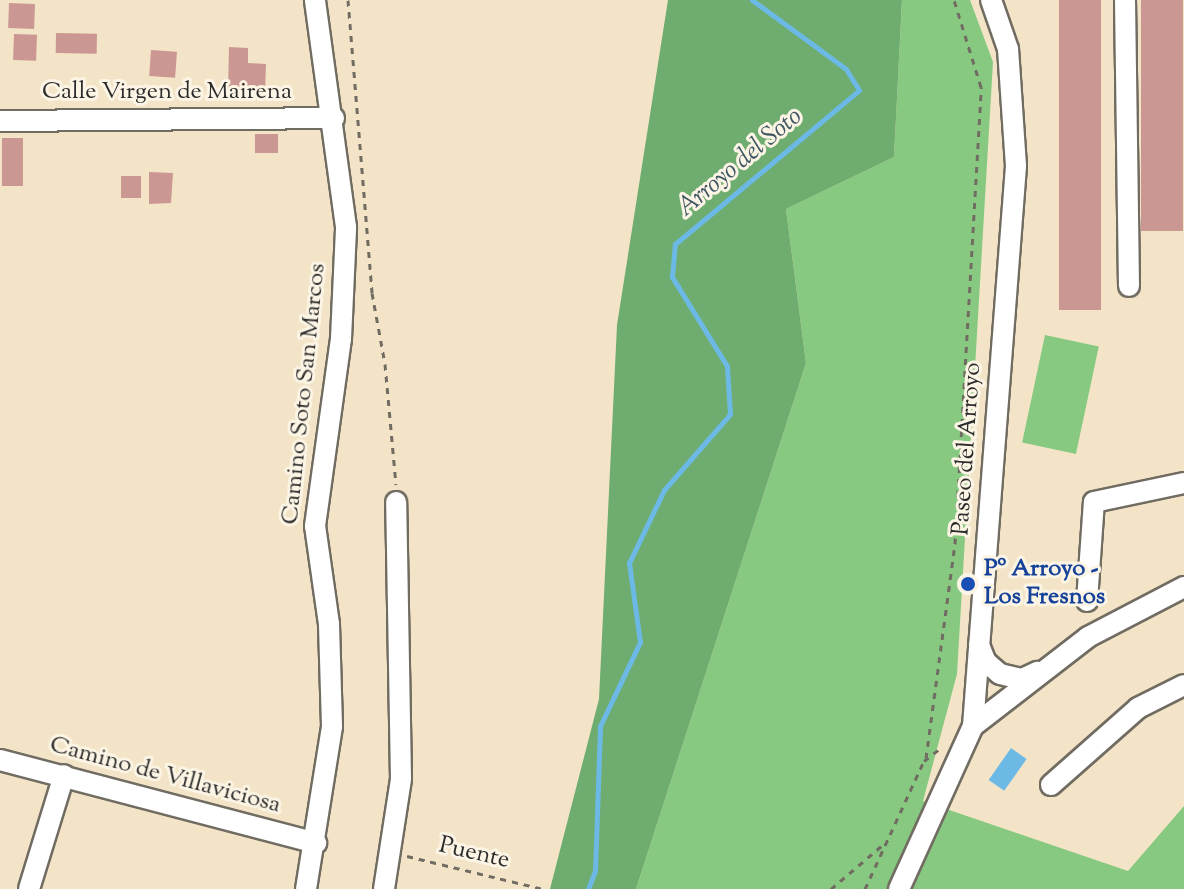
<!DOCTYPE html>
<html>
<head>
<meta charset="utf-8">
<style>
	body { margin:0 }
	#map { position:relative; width:1184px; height:889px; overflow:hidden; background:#f3e4c7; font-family:"Sorts Mill Goudy",serif }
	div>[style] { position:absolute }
	.green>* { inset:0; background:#88c981; transform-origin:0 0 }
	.forest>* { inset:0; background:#6ead6f }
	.water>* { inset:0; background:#6db9e6; transform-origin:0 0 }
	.stream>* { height:5px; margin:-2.5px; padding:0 2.5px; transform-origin:2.5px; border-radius:2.5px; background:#6db9e6 }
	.building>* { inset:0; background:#cb9792; transform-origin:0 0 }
	.path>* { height:3px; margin-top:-1.5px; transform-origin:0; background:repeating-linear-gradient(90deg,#716c62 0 6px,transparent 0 12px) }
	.roads { filter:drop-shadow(2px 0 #716c62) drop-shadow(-2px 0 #716c62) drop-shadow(0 2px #716c62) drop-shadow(0 -2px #716c62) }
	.minor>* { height:20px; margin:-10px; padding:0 10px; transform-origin:10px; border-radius:10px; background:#fff }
	.dots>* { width:22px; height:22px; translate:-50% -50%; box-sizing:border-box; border:4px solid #fcf5e5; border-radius:50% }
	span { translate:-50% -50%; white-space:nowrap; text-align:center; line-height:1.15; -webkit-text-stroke:6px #fcf5e5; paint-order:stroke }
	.street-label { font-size:24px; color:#2b2b2b }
	.transit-label { font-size:24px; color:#164399; font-weight:700 }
	.left { translate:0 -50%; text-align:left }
	.water-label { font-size:26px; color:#3f5663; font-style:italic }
</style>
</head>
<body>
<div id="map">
	<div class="green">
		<div style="clip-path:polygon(902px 0,970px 0,993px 62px,957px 674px,923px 801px,1128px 871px,1184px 806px,1184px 889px,636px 889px,806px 363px,786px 209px,894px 157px)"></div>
		<div style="left:1045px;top:335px;width:55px;height:110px;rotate:12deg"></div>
	</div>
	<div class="forest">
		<div style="clip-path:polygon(668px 0,902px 0,894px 157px,786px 209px,806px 363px,636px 889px,550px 889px,599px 699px,617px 325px)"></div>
	</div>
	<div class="water">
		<div style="left:1011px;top:748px;width:19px;height:39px;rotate:35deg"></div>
	</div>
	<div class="stream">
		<div style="left:588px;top:889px;width:19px;rotate:-69deg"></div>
		<div style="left:595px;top:871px;width:145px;rotate:-88deg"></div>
		<div style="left:600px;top:726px;width:93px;rotate:-64.5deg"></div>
		<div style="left:640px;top:642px;width:80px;rotate:-97.9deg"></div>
		<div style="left:629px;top:563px;width:81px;rotate:-64.4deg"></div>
		<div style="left:664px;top:490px;width:101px;rotate:-49deg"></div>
		<div style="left:730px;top:414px;width:48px;rotate:-93.6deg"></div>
		<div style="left:727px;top:366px;width:105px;rotate:-121.7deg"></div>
		<div style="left:672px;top:277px;width:33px;rotate:-85deg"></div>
		<div style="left:675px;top:244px;width:240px;rotate:-39.9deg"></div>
		<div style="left:859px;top:90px;width:25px;rotate:-122deg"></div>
		<div style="left:846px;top:69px;width:117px;rotate:-143.7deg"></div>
	</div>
	<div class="building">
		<div style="left:1059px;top:0;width:42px;height:310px"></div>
		<div style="left:1141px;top:0;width:42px;height:231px"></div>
		<div style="left:9px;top:3px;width:26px;height:25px;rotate:2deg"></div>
		<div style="left:56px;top:33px;width:41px;height:20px;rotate:1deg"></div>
		<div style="left:14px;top:34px;width:23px;height:26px;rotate:2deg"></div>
		<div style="clip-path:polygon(229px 47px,248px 48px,248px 63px,266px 64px,265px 93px,228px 92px)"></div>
		<div style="left:151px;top:50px;width:26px;height:26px;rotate:4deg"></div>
		<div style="left:255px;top:134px;width:23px;height:19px"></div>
		<div style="left:2px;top:138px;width:21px;height:48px"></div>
		<div style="clip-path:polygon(149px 172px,173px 173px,171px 203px,149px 204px)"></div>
		<div style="left:121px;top:176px;width:20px;height:22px"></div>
	</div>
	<div class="path">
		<div style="left:348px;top:0;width:294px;rotate:85.3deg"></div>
		<div style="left:372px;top:293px;width:72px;rotate:79.6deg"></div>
		<div style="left:385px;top:364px;width:121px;rotate:84.8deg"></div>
		<div style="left:926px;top:758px;width:216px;rotate:-82.3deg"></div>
		<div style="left:955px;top:544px;width:458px;rotate:-86.7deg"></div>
		<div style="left:981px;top:87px;width:91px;rotate:-107.2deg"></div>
		<div style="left:407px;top:856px;width:140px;rotate:13.6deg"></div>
		<div style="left:831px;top:889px;width:72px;rotate:-40.5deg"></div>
		<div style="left:865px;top:889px;width:141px;rotate:-65.3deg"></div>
		<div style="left:924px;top:761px;width:23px;rotate:-38deg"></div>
	</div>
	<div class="roads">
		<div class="minor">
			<div style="left:1125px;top:0;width:286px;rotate:89.2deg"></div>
			<div style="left:0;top:121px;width:334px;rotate:-0.5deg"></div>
			<div style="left:1087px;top:601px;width:99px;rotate:-86deg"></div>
			<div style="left:1094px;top:502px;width:92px;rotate:-11.9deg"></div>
			<div style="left:979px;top:645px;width:18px;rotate:68deg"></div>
			<div style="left:986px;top:662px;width:18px;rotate:41deg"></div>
			<div style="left:1000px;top:674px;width:23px;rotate:13deg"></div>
			<div style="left:1022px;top:679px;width:17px;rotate:-25deg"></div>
			<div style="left:973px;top:726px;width:145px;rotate:-37.7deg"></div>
			<div style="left:1088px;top:637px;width:108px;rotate:-27.5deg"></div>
			<div style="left:0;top:760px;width:327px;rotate:14.7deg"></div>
			<div style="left:1051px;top:785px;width:116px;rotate:-41.5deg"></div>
			<div style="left:1138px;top:708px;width:51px;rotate:-26.6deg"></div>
			<div style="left:29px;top:889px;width:119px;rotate:-72.9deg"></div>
			<div style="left:306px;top:889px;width:165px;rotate:-80.9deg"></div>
			<div style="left:332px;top:726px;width:102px;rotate:-91.7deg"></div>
			<div style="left:329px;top:624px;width:99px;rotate:-98.1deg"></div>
			<div style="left:315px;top:526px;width:189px;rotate:-82.1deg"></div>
			<div style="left:341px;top:339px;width:112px;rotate:-87.4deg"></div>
			<div style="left:346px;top:227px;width:229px;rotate:-97.8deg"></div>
			<div style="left:384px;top:889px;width:111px;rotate:-81.2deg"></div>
			<div style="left:401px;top:779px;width:277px;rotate:-91deg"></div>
			<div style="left:899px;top:889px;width:179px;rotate:-65.6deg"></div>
			<div style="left:973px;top:726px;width:562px;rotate:-85.61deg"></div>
			<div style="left:1016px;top:166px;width:117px;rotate:-93.9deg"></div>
			<div style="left:1008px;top:49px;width:52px;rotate:-109.1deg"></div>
		</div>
	</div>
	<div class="dots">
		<div style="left:968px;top:584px;background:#1a4fb4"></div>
	</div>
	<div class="street-label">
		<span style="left:167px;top:93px">Calle Virgen de Mairena</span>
		<span style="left:305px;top:394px;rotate:-84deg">Camino Soto San Marcos</span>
		<span style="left:968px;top:449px;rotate:-86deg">Paseo del Arroyo</span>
		<span style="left:165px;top:776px;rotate:15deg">Camino de Villaviciosa</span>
		<span style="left:474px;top:854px;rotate:13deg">Puente</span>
	</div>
	<div class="transit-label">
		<span class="left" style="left:984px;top:584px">Pº Arroyo -<br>Los Fresnos</span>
	</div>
	<div class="water-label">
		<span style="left:740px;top:163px;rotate:-40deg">Arroyo del Soto</span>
	</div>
</div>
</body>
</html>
